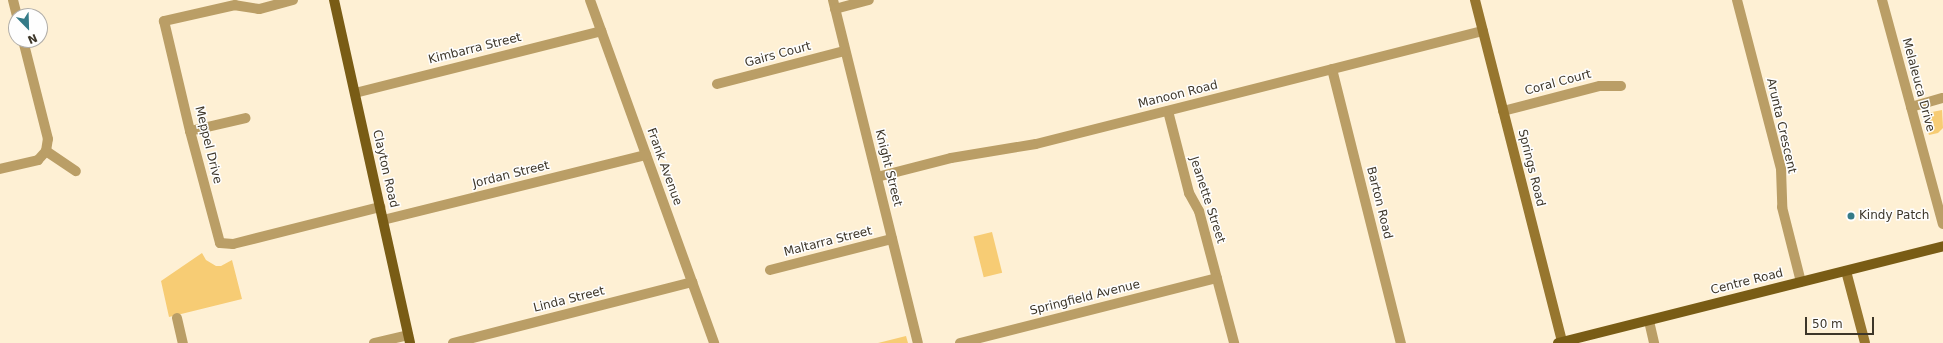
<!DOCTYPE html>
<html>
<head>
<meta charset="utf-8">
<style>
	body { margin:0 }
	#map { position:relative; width:1943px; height:343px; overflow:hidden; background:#fef0d4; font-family:"DejaVu Sans",sans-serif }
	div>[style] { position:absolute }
	.green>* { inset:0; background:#f7cc74; transform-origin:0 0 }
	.street>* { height:10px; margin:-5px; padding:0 5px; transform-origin:5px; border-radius:5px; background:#ba9e66 }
	.secondary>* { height:10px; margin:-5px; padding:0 5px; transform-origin:5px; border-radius:5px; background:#97762e }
	.primary>* { height:10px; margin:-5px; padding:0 5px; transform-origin:5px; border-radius:5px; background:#795c15 }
	.dots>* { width:11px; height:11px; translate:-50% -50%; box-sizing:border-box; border:2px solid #fefefe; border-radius:50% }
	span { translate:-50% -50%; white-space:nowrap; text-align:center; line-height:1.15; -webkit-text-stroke:3px #fefefe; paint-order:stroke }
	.street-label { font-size:12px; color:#3d3629 }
	.poi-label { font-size:12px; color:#3d3629 }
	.left { translate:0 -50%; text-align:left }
	.north { position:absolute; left:8px; top:8px; width:40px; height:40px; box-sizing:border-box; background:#fefefe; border:1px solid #b1aea9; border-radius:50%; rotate:157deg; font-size:11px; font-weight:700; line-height:16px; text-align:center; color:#3d3629 }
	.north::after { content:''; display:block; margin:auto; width:14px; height:18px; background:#357b88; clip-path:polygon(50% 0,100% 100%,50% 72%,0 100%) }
	.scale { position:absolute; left:1805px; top:317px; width:69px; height:18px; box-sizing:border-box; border:2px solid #3d3629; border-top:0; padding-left:5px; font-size:12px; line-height:14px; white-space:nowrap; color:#3d3629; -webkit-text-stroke:3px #fefefe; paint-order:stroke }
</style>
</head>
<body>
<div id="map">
	<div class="green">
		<div style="clip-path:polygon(1942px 110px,1943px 128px,1938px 133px,1929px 135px,1924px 118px,1927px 113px)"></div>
		<div style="left:992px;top:232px;width:42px;height:19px;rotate:76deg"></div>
		<div style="clip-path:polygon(202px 253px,206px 260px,216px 266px,221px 266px,232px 260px,242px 299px,169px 317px,161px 281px)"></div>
		<div style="clip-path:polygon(906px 336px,908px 343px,878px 343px)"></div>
	</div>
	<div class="street">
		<div style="left:13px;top:0;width:16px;rotate:76deg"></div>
		<div style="left:293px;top:0;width:35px;rotate:165deg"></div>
		<div style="left:259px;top:9px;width:24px;rotate:-171deg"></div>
		<div style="left:235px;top:5px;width:73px;rotate:167.3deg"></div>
		<div style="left:164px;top:21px;width:113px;rotate:76.7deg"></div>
		<div style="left:190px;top:131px;width:116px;rotate:75deg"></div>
		<div style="left:220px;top:243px;width:13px;rotate:4deg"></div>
		<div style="left:233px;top:244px;width:152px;rotate:-14.1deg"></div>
		<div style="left:590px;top:0;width:365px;rotate:70.1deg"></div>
		<div style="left:833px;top:0;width:353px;rotate:76.1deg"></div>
		<div style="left:1737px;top:0;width:175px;rotate:75.4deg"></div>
		<div style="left:1781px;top:169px;width:38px;rotate:88deg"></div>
		<div style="left:1782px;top:207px;width:77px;rotate:75.8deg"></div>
		<div style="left:1882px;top:0;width:232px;rotate:74.8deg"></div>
		<div style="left:835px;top:9px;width:35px;rotate:-15deg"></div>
		<div style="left:1332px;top:69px;width:283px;rotate:75.9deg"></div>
		<div style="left:717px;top:84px;width:132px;rotate:-14.5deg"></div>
		<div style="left:355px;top:93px;width:254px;rotate:-14.1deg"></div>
		<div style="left:1911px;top:107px;width:33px;rotate:-16deg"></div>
		<div style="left:1168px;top:111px;width:85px;rotate:75.6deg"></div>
		<div style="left:1189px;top:193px;width:21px;rotate:61deg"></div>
		<div style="left:1199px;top:211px;width:137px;rotate:75.1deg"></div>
		<div style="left:1503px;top:111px;width:100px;rotate:-14.5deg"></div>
		<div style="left:1600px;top:86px;width:21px"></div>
		<div style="left:190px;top:131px;width:57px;rotate:-13.1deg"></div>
		<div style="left:46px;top:151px;width:36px;rotate:34deg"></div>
		<div style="left:0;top:169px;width:39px;rotate:-13deg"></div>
		<div style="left:38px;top:160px;width:12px;rotate:-48deg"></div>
		<div style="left:46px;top:151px;width:12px;rotate:-81deg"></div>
		<div style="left:48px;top:139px;width:102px;rotate:-104.2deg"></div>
		<div style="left:877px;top:177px;width:76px;rotate:-14.4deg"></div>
		<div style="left:951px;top:158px;width:86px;rotate:-9.4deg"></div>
		<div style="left:1036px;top:144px;width:461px;rotate:-14.2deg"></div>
		<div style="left:383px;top:220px;width:271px;rotate:-13.9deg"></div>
		<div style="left:770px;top:270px;width:126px;rotate:-14.3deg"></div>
		<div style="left:177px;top:318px;width:26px;rotate:77deg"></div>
		<div style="left:1649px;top:321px;width:23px;rotate:77deg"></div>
		<div style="left:374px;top:343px;width:35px;rotate:-13deg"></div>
		<div style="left:453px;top:343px;width:247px;rotate:-14.3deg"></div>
		<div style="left:960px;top:343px;width:265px;rotate:-14.2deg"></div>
	</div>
	<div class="secondary">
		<div style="left:1475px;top:0;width:353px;rotate:75.7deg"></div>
		<div style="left:1846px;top:271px;width:74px;rotate:75.2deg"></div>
	</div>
	<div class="primary">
		<div style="left:334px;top:0;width:351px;rotate:77.5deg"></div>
		<div style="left:1558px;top:343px;width:397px;rotate:-14.1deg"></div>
	</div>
	<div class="dots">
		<div style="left:1851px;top:216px;background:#357b88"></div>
	</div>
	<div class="street-label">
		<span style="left:475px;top:49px;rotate:-14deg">Kimbarra Street</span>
		<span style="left:778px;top:55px;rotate:-15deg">Gairs Court</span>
		<span style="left:1558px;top:83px;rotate:-15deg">Coral Court</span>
		<span style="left:1918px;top:85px;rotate:75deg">Melaleuca Drive</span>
		<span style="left:1178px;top:95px;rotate:-14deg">Manoon Road</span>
		<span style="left:1781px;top:126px;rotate:77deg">Arunta Crescent</span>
		<span style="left:208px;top:145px;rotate:76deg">Meppel Drive</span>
		<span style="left:664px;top:167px;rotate:70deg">Frank Avenue</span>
		<span style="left:888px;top:168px;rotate:76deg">Knight Street</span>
		<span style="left:1531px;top:168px;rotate:76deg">Springs Road</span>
		<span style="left:385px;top:169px;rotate:77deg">Clayton Road</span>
		<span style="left:511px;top:175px;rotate:-14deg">Jordan Street</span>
		<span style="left:1207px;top:200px;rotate:72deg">Jeanette Street</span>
		<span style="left:1379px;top:203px;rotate:76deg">Barton Road</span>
		<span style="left:828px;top:242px;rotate:-14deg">Maltarra Street</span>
		<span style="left:1747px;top:282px;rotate:-14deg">Centre Road</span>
		<span style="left:1085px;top:298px;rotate:-14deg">Springfield Avenue</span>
		<span style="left:569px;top:300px;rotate:-14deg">Linda Street</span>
	</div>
	<div class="poi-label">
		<span class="left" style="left:1859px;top:216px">Kindy Patch</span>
	</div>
	<div class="north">N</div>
	<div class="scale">50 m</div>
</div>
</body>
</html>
